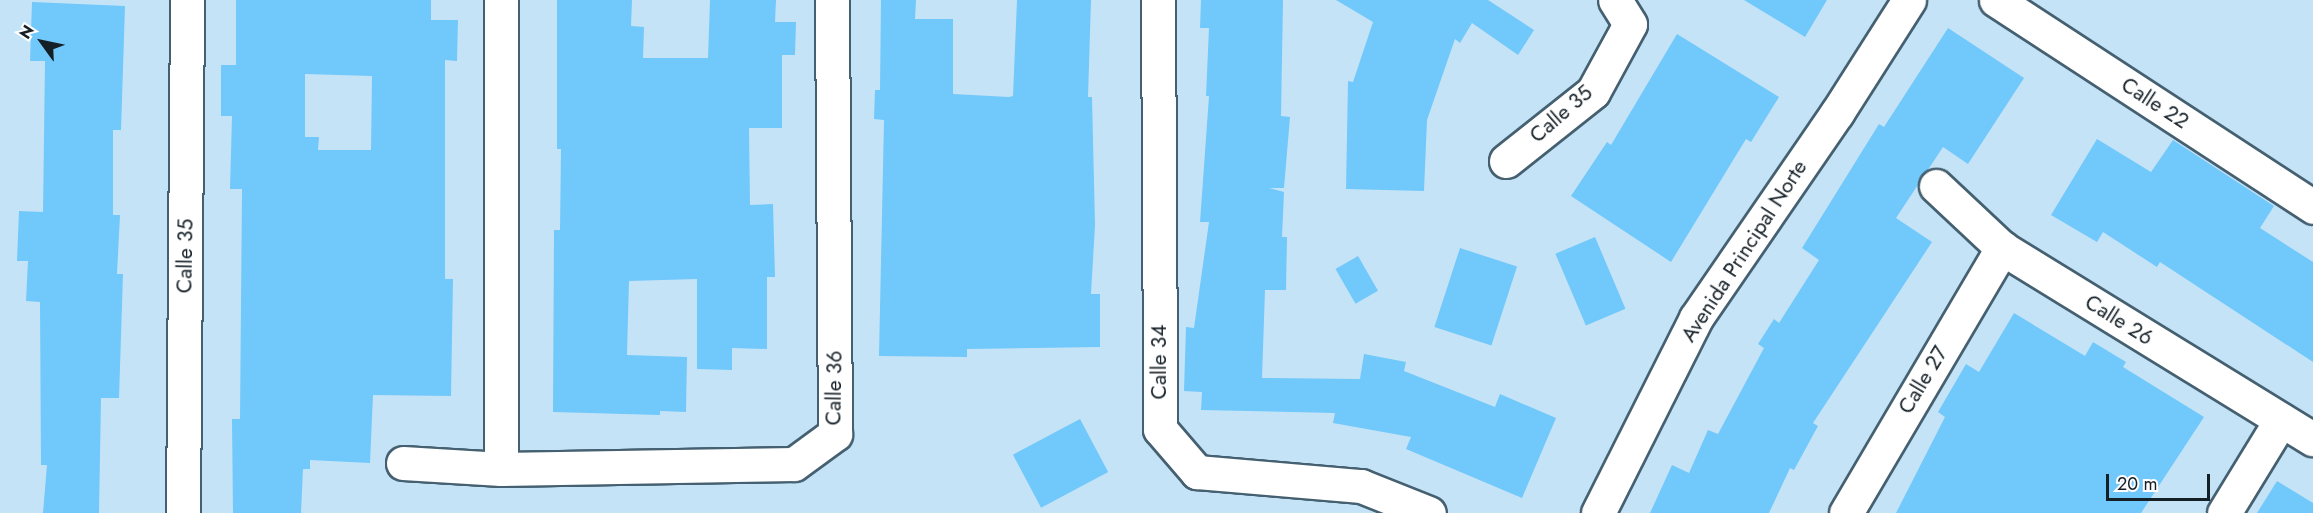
<!DOCTYPE html>
<html>
<head>
<meta charset="utf-8">
<style>
	body { margin:0 }
	#map { position:relative; width:2313px; height:513px; overflow:hidden; background:#c5e3f7; font-family:Jost,sans-serif }
	div>[style] { position:absolute }
	.building>* { inset:0; background:#71c8fa; transform-origin:0 0 }
	.roads { filter:drop-shadow(2px 0 #456070) drop-shadow(-2px 0 #456070) drop-shadow(0 2px #456070) drop-shadow(0 -2px #456070) }
	.minor>* { height:33px; margin:-16.5px; padding:0 16.5px; transform-origin:16.5px; border-radius:16.5px; background:#fff }
	.tertiary>* { height:33px; margin:-16.5px; padding:0 16.5px; transform-origin:16.5px; border-radius:16.5px; background:#fff }
	span { translate:-50% -50%; white-space:nowrap; text-align:center; line-height:1.15; -webkit-text-stroke:4.5px #fff; paint-order:stroke }
	.street-label { font-size:21px; color:#141f26 }
	.north { position:absolute; left:12px; top:12px; width:60px; height:60px; -webkit-text-stroke:4px #fff; paint-order:stroke; rotate:303deg; font-size:16px; font-weight:700; line-height:24px; text-align:center; color:#141f26 }
	.north::after { content:''; display:block; margin:auto; width:21px; height:27px; background:#141f26; clip-path:polygon(50% 0,100% 100%,50% 72%,0 100%) }
	.scale { position:absolute; left:2106px; top:474px; width:104px; height:27px; box-sizing:border-box; border:3px solid #141f26; border-top:0; padding-left:8px; font-size:18px; line-height:21px; white-space:nowrap; color:#141f26; -webkit-text-stroke:4px #fff; paint-order:stroke }
</style>
</head>
<body>
<div id="map">
	<div class="building">
		<div style="clip-path:polygon(evenodd,236px 0,431px 0,431px 20px,458px 20px,457px 61px,445px 60px,445px 279px,453px 279px,451px 396px,373px 395px,370px 463px,310px 460px,310px 469px,303px 469px,301px 513px,233px 513px,232px 419px,240px 419px,242px 189px,230px 189px,232px 116px,221px 116px,221px 65px,236px 65px,236px 0,305px 74px,372px 76px,371px 150px,318px 150px,319px 137px,305px 137px,305px 74px)"></div>
		<div style="clip-path:polygon(557px 0,632px 0,631px 26px,644px 27px,643px 58px,708px 58px,710px 0,776px 0,775px 22px,796px 22px,795px 55px,782px 55px,782px 128px,749px 128px,750px 205px,773px 204px,775px 277px,767px 277px,767px 349px,732px 348px,732px 370px,697px 369px,697px 279px,629px 281px,627px 355px,687px 357px,686px 412px,660px 411px,660px 415px,553px 412px,554px 230px,560px 230px,561px 149px,557px 149px)"></div>
		<div style="clip-path:polygon(881px 0,916px 0,915px 19px,953px 19px,953px 94px,1009px 97px,1013px 96px,1017px 0,1091px 0,1088px 97px,1092px 97px,1095px 225px,1091px 294px,1100px 294px,1100px 347px,967px 349px,967px 357px,879px 356px,884px 120px,874px 119px,875px 90px,880px 90px)"></div>
		<div style="clip-path:polygon(1201px 0,1283px 0,1281px 116px,1290px 117px,1284px 188px,1269px 188px,1284px 192px,1282px 237px,1287px 237px,1286px 290px,1265px 290px,1262px 378px,1360px 379px,1364px 354px,1406px 362px,1404px 371px,1495px 407px,1500px 394px,1556px 418px,1522px 498px,1406px 449px,1411px 437px,1333px 423px,1335px 413px,1201px 410px,1202px 392px,1184px 391px,1186px 327px,1194px 328px,1209px 222px,1200px 222px,1209px 96px,1206px 96px,1209px 28px,1200px 28px)"></div>
		<div style="clip-path:polygon(1336px 0,1488px 0,1534px 30px,1518px 55px,1472px 23px,1460px 43px,1455px 39px,1427px 120px,1424px 191px,1346px 189px,1348px 81px,1353px 82px,1373px 22px)"></div>
		<div style="clip-path:polygon(1744px 0,1827px 0,1805px 37px)"></div>
		<div style="clip-path:polygon(32px 2px,125px 6px,121px 130px,113px 130px,113px 215px,120px 215px,117px 274px,123px 274px,119px 398px,101px 398px,99px 513px,43px 513px,47px 465px,41px 465px,40px 302px,26px 301px,28px 261px,17px 261px,19px 211px,43px 212px,45px 61px,30px 61px)"></div>
		<div style="clip-path:polygon(1948px 28px,2024px 78px,1968px 164px,1943px 147px,1896px 218px,1932px 242px,1813px 423px,1818px 426px,1794px 470px,1790px 468px,1769px 513px,1650px 513px,1672px 465px,1689px 473px,1708px 430px,1718px 434px,1764px 348px,1758px 344px,1774px 319px,1779px 323px,1819px 260px,1802px 248px,1879px 124px,1884px 127px)"></div>
		<div style="clip-path:polygon(1677px 34px,1779px 97px,1751px 142px,1746px 139px,1671px 262px,1571px 196px,1607px 142px,1611px 145px)"></div>
		<div style="clip-path:polygon(2097px 139px,2151px 172px,2173px 140px,2274px 206px,2260px 228px,2313px 262px,2313px 362px,2160px 262px,2157px 267px,2103px 232px,2097px 242px,2051px 215px)"></div>
		<div style="left:1595px;top:237px;width:78px;height:43px;rotate:67deg"></div>
		<div style="left:1460px;top:248px;width:60px;height:83px;rotate:18deg"></div>
		<div style="left:1358px;top:256px;width:40px;height:26px;rotate:60deg"></div>
		<div style="clip-path:polygon(2014px 313px,2085px 356px,2093px 342px,2126px 362px,2123px 367px,2204px 417px,2141px 513px,1896px 513px,1945px 417px,1938px 412px,1966px 364px,1979px 372px)"></div>
		<div style="left:1080px;top:419px;width:60px;height:76px;rotate:62deg"></div>
		<div style="clip-path:polygon(2277px 481px,2313px 503px,2313px 513px,2257px 513px)"></div>
	</div>
	<div class="roads">
		<div class="minor">
			<div style="left:1158px;top:0;width:429px;rotate:89.7deg"></div>
			<div style="left:1160px;top:429px;width:57px;rotate:49.3deg"></div>
			<div style="left:1197px;top:472px;width:165px;rotate:4.9deg"></div>
			<div style="left:1361px;top:486px;width:73px;rotate:21.7deg"></div>
			<div style="left:1996px;top:0;width:379px;rotate:33.1deg"></div>
			<div style="left:1506px;top:161px;width:111px;rotate:-38.4deg"></div>
			<div style="left:1593px;top:92px;width:77px;rotate:-61.4deg"></div>
			<div style="left:1630px;top:24px;width:28px;rotate:-122deg"></div>
			<div style="left:1936px;top:186px;width:91px;rotate:43.2deg"></div>
			<div style="left:2002px;top:248px;width:365px;rotate:31.6deg"></div>
			<div style="left:403px;top:463px;width:98px;rotate:3.5deg"></div>
			<div style="left:501px;top:469px;width:293px;rotate:-1deg"></div>
			<div style="left:794px;top:464px;width:51px;rotate:-36.2deg"></div>
			<div style="left:835px;top:434px;width:434px;rotate:-90.4deg"></div>
			<div style="left:501px;top:469px;width:469px;rotate:-90deg"></div>
			<div style="left:183px;top:513px;width:513px;rotate:-89.55deg"></div>
			<div style="left:1846px;top:513px;width:308px;rotate:-59.5deg"></div>
			<div style="left:2224px;top:513px;width:109px;rotate:-58.5deg"></div>
		</div>
		<div class="tertiary">
			<div style="left:1598px;top:513px;width:218px;rotate:-63.3deg"></div>
			<div style="left:1696px;top:318px;width:249px;rotate:-55.5deg"></div>
			<div style="left:1837px;top:113px;width:134px;rotate:-57.5deg"></div>
		</div>
	</div>
	<div class="street-label">
		<span style="left:2155px;top:103px;rotate:33deg">Calle 22</span>
		<span style="left:1561px;top:114px;rotate:-41deg">Calle 35</span>
		<span style="left:1744px;top:251px;rotate:-57deg">Avenida Principal Norte</span>
		<span style="left:185px;top:256px;rotate:-89deg">Calle 35</span>
		<span style="left:2119px;top:320px;rotate:32deg">Calle 26</span>
		<span style="left:1159px;top:362px;rotate:-90deg">Calle 34</span>
		<span style="left:1923px;top:380px;rotate:-59deg">Calle 27</span>
		<span style="left:834px;top:388px;rotate:-89deg">Calle 36</span>
	</div>
	<div class="north">N</div>
	<div class="scale">20 m</div>
</div>
</body>
</html>
